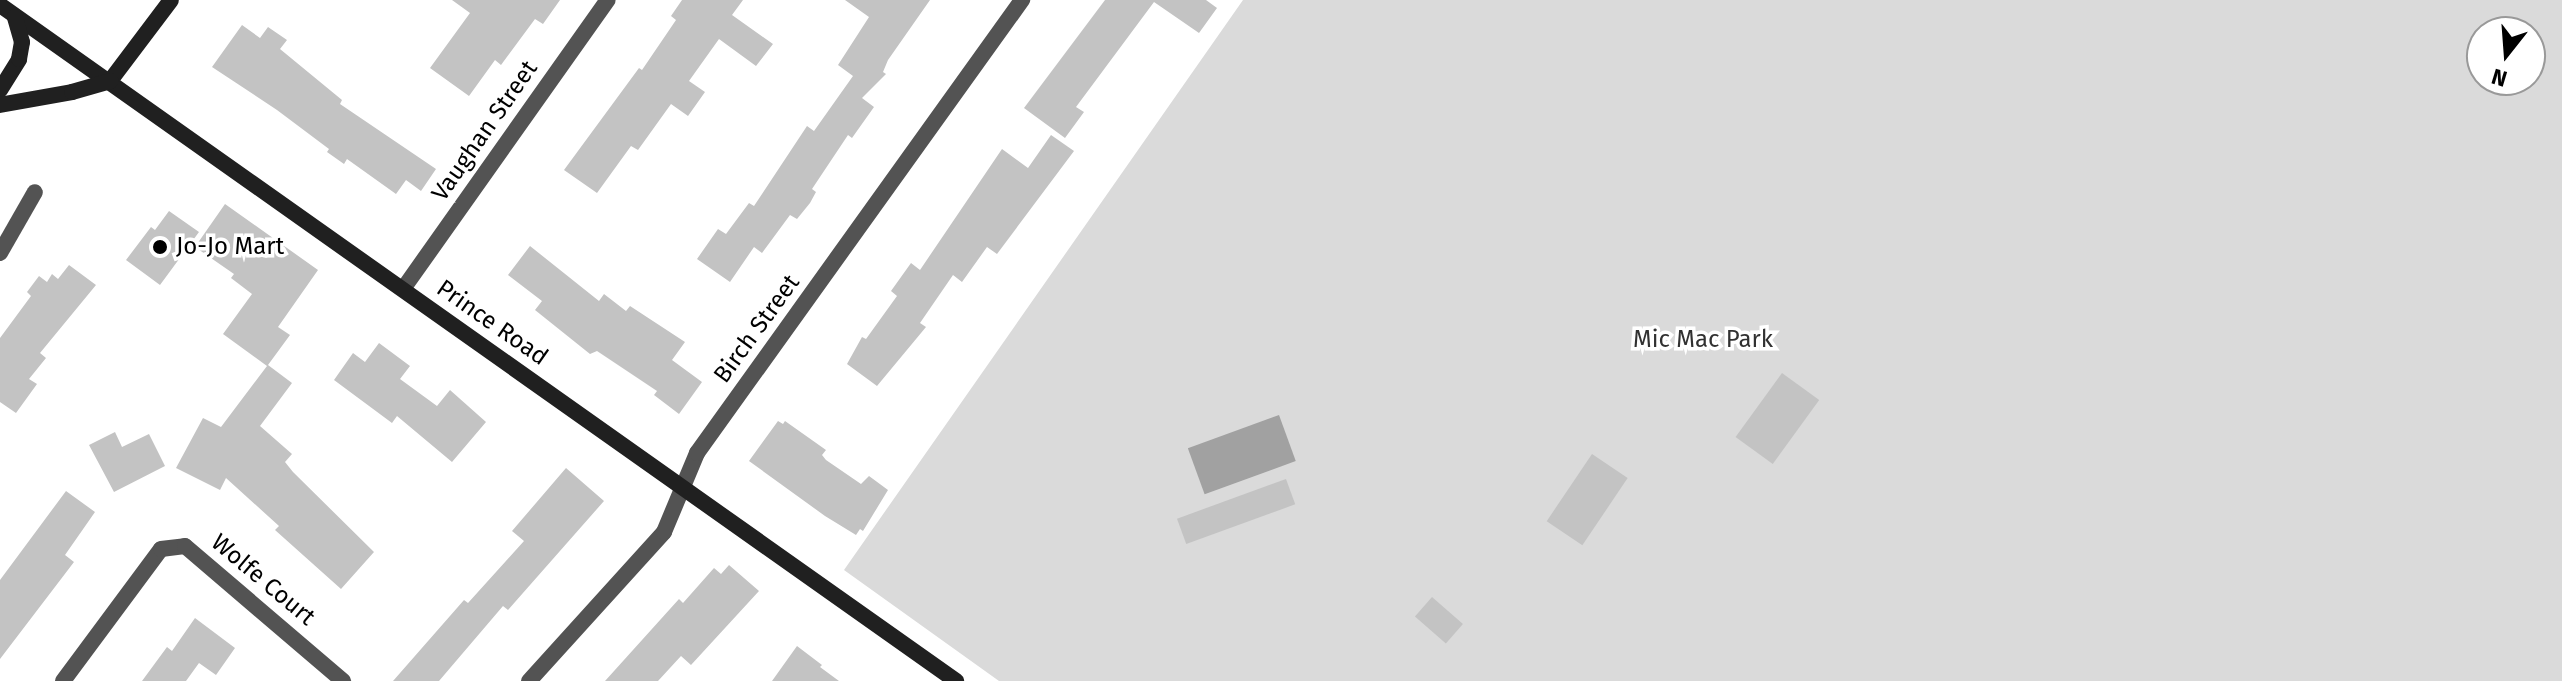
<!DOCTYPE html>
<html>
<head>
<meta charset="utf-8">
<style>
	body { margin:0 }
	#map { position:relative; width:2562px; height:681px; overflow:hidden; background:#fff; font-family:"Fira Sans",sans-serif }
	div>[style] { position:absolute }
	.green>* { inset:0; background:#dadada }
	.water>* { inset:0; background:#a1a1a1; transform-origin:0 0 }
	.building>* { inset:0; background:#c3c3c3; transform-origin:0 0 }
	.street>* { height:16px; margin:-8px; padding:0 8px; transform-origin:8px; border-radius:8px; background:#535353 }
	.secondary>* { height:16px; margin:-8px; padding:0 8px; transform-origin:8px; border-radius:8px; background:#202020 }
	.dots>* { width:22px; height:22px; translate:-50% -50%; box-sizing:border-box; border:4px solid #fff; border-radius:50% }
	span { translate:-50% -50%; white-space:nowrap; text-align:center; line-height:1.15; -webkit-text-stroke:7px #fff; paint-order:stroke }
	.street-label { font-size:24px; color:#000 }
	.poi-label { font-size:24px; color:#000 }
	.left { translate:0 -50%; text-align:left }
	.park-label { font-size:24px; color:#313131 }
	.north { position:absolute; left:2466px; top:16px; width:80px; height:80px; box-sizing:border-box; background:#fff; border:2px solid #999; border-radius:50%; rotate:197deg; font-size:22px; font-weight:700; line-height:32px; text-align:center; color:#000 }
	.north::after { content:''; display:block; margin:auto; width:28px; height:36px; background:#000; clip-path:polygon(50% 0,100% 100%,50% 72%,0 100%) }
</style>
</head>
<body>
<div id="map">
	<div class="green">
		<div style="clip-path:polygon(evenodd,1243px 0,2562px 0,2562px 681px,999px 681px,844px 570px,1243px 0,2482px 32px,2530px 32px,2530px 80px,2482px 80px,2482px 32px)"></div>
	</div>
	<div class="water">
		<div style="left:1279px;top:415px;width:49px;height:97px;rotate:70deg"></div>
	</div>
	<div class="building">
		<div style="clip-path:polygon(452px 0,560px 0,543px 24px,535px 19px,501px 65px,495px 60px,469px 96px,430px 68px,470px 13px)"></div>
		<div style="clip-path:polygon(682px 0,743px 0,732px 15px,773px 44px,756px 66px,719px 39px,689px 81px,705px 92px,688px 116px,671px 104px,638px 150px,631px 146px,597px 193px,564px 170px,639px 68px,642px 70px,676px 20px,671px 16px)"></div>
		<div style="clip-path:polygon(845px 0,930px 0,888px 60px,883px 72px,886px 74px,862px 98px,874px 107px,852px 138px,848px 135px,812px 189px,816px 192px,810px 203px,797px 219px,790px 215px,762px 253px,754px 247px,730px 282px,697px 259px,718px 229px,726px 234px,749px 203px,754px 206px,807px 126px,814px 131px,853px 76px,838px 65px,869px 17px)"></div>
		<div style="clip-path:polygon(1105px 0,1206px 0,1217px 8px,1199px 33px,1154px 2px,1076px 107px,1084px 112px,1065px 138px,1024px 108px)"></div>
		<div style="clip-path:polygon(242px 25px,260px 38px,268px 27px,287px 40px,280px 49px,342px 100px,340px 104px,436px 169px,421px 191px,406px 180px,396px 194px,347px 159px,344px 164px,327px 152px,329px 149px,277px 110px,212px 67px)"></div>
		<div style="clip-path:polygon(1051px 135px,1074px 151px,997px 254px,987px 247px,962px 282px,953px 275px,920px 323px,926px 327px,877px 386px,847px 364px,862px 337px,866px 339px,897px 296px,891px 291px,911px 263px,920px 270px,1002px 149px,1028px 168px)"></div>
		<div style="clip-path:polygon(225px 204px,318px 270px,278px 327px,290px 335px,268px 365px,292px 383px,260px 426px,292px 454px,285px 462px,293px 472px,374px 552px,341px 589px,275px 530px,279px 526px,226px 478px,220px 490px,176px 468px,203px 418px,221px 427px,267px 366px,223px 334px,252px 294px,231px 278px,234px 274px,195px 247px)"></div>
		<div style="clip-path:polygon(169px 211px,199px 232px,160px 285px,126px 260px,151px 227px,155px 230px)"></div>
		<div style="clip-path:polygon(530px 246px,599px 301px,604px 294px,626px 311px,630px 306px,685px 342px,672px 360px,702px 382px,679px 414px,654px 395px,657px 391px,597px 351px,590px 354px,535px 310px,542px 301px,508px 275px)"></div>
		<div style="clip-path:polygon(69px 265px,96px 285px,40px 353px,46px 358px,29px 379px,37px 384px,16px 413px,0 402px,0 338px,31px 296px,27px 292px,39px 276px,47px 282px,52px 274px,58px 279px)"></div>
		<div style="clip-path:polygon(379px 343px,410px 366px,400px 379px,437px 406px,450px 390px,486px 422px,452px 462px,397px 416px,392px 423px,334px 380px,353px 353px,365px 362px)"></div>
		<div style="left:1782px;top:373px;width:46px;height:79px;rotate:36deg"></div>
		<div style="clip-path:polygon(778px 421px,783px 424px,785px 421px,826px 450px,822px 455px,826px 460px,861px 484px,869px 476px,888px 490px,863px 531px,860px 529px,856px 535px,825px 516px,749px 461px)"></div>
		<div style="clip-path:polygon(115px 432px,122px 447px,149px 434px,165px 466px,114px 492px,89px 445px)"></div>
		<div style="left:1592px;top:454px;width:43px;height:81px;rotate:34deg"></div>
		<div style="clip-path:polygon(566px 468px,604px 501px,508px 610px,503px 606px,439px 681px,393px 681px,464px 600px,468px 603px,524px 541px,512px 531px)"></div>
		<div style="left:1286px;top:479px;width:27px;height:116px;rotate:70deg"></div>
		<div style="clip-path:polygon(66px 491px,95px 512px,65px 555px,74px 562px,0 659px,0 580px)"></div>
		<div style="clip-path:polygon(729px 565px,759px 591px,691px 665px,681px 656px,658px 681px,605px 681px,679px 599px,683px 603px,714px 568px,721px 574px)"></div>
		<div style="left:1432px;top:597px;width:41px;height:26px;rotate:41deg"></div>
		<div style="clip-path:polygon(195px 618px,235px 648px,216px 675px,199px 663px,186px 681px,142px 681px,167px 647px,172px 651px)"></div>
		<div style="clip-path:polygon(797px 646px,822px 665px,820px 667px,839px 681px,772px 681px)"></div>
	</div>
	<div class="street">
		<div style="left:0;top:253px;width:70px;rotate:-60.2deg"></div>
		<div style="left:403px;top:289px;width:354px;rotate:-54.7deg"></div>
		<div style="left:63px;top:681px;width:164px;rotate:-53.4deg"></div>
		<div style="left:161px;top:549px;width:24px;rotate:-7deg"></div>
		<div style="left:185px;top:546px;width:208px;rotate:40.5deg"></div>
		<div style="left:529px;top:681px;width:201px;rotate:-47.8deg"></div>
		<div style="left:664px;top:532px;width:86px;rotate:-67.3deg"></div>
		<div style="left:697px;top:453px;width:558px;rotate:-54.34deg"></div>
	</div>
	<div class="secondary">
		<div style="left:0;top:5px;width:1171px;rotate:35.26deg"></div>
		<div style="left:110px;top:81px;width:101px;rotate:-53deg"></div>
		<div style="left:0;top:90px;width:36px;rotate:-58deg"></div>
		<div style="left:19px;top:59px;width:17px;rotate:-80deg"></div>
		<div style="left:22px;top:42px;width:26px;rotate:-106deg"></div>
		<div style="left:0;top:105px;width:73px;rotate:-10.2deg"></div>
		<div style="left:72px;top:92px;width:40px;rotate:-16deg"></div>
	</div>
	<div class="dots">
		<div style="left:160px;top:247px;background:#000"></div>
	</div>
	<div class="street-label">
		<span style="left:485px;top:131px;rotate:-55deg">Vaughan Street</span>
		<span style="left:492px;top:323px;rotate:35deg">Prince Road</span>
		<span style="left:757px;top:329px;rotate:-54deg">Birch Street</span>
		<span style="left:263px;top:580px;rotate:40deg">Wolfe Court</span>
	</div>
	<div class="poi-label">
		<span class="left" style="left:176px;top:247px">Jo-Jo Mart</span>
	</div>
	<div class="park-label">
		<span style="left:1703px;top:340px">Mic Mac Park</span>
	</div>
	<div class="north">N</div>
</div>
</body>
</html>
